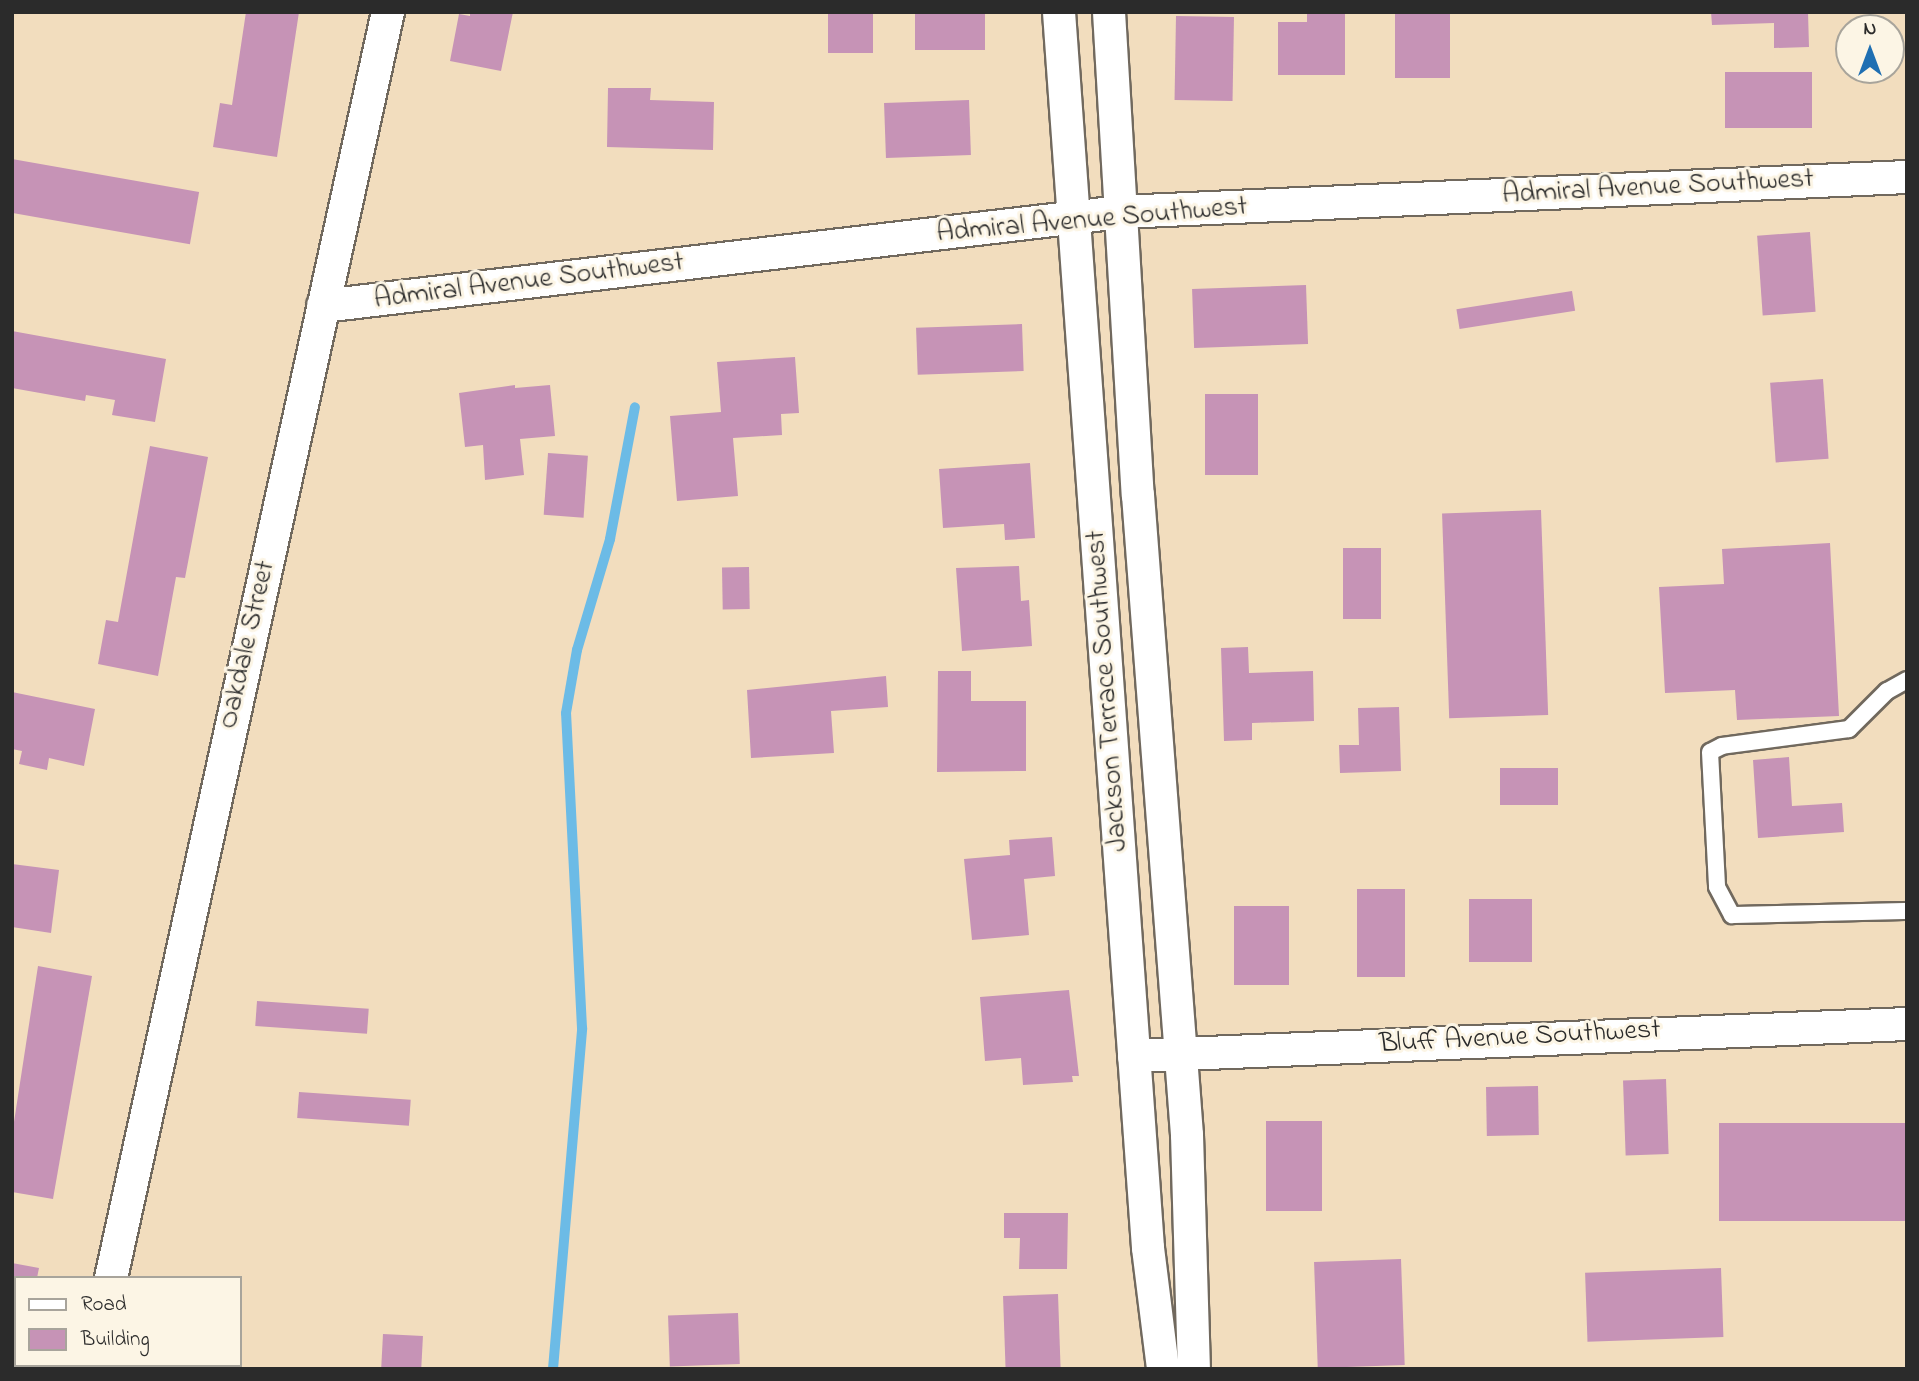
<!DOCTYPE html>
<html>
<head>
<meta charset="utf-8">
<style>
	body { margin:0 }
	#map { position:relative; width:1919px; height:1381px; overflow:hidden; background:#f2ddbe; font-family:"Indie Flower",sans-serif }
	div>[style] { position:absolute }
	.stream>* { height:10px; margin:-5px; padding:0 5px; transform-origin:5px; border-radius:5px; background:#6cbbe6 }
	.building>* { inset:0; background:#c693b6; transform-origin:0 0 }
	.roads { filter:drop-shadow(2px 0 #71695e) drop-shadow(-2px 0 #71695e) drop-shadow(0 2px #71695e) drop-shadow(0 -2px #71695e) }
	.service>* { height:16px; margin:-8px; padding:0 8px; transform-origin:8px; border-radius:8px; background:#fff }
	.minor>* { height:32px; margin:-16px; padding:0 16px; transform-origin:16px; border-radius:16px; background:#fff }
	span { translate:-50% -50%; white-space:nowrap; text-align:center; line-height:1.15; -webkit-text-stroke:6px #fcf5e5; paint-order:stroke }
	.street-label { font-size:28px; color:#2b2b2b }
	.frame { position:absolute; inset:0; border:14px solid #2b2b2b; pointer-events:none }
	.legend { position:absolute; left:14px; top:1276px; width:228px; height:91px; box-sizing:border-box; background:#fcf5e5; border:2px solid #a8a49b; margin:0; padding:9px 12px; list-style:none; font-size:21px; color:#2b2b2b }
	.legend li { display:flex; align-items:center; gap:14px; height:35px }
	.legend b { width:35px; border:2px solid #a8a49b }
	.north { position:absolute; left:1835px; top:14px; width:70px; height:70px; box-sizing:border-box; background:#fcf5e5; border:2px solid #a8a49b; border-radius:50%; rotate:0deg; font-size:19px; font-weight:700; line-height:28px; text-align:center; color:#2b2b2b }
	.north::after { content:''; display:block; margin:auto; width:24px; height:32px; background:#1f6fb2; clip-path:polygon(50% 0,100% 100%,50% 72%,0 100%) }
</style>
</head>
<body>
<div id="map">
	<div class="stream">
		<div style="left:553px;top:1369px;width:342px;rotate:-85.1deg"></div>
		<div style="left:582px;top:1028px;width:315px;rotate:-92.9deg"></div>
		<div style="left:566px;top:713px;width:64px;rotate:-80.1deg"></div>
		<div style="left:577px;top:650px;width:116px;rotate:-73.4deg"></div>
		<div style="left:610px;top:539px;width:134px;rotate:-79.3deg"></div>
	</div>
	<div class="building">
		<div style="clip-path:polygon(246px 12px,299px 12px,277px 157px,213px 147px,220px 103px,232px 105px)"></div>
		<div style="clip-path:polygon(470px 12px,513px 12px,501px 71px,450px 61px,459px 14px,470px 16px)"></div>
		<div style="left:828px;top:12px;width:45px;height:41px"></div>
		<div style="left:915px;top:12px;width:70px;height:38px"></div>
		<div style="clip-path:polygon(1307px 12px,1345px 12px,1345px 75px,1278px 75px,1278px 22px,1307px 22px)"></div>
		<div style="left:1395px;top:12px;width:55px;height:66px"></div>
		<div style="clip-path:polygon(1711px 12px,1808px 12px,1809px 47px,1774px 48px,1774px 23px,1712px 25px)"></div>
		<div style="left:1176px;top:16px;width:58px;height:84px;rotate:1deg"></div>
		<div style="left:1725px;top:72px;width:87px;height:56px"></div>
		<div style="clip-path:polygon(608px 88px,651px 88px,650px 100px,714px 102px,713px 150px,607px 147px)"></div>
		<div style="left:969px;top:100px;width:55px;height:85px;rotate:88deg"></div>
		<div style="left:12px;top:159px;width:190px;height:53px;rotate:10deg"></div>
		<div style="left:1810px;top:232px;width:80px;height:53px;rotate:86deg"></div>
		<div style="left:1306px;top:285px;width:59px;height:114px;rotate:88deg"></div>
		<div style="left:1572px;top:291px;width:20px;height:117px;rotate:81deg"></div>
		<div style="left:1022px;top:324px;width:47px;height:106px;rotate:88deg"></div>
		<div style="clip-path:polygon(12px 331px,166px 359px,155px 422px,112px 415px,115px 400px,86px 395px,85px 401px,12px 388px)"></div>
		<div style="clip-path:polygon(795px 357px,799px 413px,781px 414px,782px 435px,733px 438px,738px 496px,677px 501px,670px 416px,721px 412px,717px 362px)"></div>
		<div style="left:1823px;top:379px;width:80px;height:53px;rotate:86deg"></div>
		<div style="clip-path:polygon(515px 385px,515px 388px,550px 385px,555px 436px,520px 439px,524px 475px,485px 480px,483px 445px,465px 447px,459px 393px)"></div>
		<div style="left:1205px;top:394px;width:53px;height:81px"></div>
		<div style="clip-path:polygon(150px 446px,208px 457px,185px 578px,176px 577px,158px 676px,98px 664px,106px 620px,118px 622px)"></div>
		<div style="left:548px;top:453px;width:40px;height:62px;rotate:4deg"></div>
		<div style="clip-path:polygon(1030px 463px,1035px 538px,1005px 540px,1004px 524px,943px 528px,939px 469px)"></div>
		<div style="left:1541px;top:510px;width:205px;height:99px;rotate:88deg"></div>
		<div style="clip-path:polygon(1830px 543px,1839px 716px,1737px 720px,1735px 690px,1665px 693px,1659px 587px,1724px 584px,1722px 549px)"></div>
		<div style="left:1343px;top:548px;width:38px;height:71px"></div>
		<div style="clip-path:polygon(1019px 566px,1021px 601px,1029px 600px,1032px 646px,962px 651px,956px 568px)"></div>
		<div style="left:749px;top:567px;width:42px;height:27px;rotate:89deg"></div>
		<div style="clip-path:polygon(1248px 647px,1249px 673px,1313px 671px,1314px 721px,1252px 723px,1252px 740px,1224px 741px,1221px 648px)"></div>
		<div style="clip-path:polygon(938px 671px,971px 671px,971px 701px,1026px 701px,1026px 771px,937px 772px)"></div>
		<div style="clip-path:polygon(886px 676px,888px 707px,831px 711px,834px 753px,751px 758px,747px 690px)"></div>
		<div style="clip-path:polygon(12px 692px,95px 709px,84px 766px,49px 758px,47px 770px,19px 764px,22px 751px,12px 749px)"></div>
		<div style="clip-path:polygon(1399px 707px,1401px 771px,1340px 773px,1339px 745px,1359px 745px,1358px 708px)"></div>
		<div style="clip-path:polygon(1789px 757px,1792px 806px,1842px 803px,1844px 832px,1758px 838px,1753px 760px)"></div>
		<div style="left:1500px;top:768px;width:58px;height:37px"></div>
		<div style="clip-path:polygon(1052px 837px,1055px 876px,1024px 879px,1029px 935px,972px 940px,964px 859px,1010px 855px,1009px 840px)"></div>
		<div style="clip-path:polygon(12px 864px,59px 870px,51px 933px,12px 927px)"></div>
		<div style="left:1357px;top:889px;width:48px;height:88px"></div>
		<div style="left:1469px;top:899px;width:63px;height:63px"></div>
		<div style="left:1234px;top:906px;width:55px;height:79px"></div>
		<div style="clip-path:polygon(38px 966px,92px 976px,53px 1199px,12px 1192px,12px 1135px)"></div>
		<div style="clip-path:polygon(1069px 990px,1079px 1076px,1072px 1076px,1073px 1082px,1023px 1085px,1021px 1058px,985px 1061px,980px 997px)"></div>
		<div style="left:257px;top:1001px;width:112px;height:25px;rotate:4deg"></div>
		<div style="left:1666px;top:1079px;width:75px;height:43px;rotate:88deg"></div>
		<div style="left:1538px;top:1086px;width:49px;height:52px;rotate:89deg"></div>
		<div style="left:299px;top:1092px;width:112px;height:26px;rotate:4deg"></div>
		<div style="left:1266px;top:1121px;width:56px;height:90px"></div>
		<div style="left:1907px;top:1123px;width:98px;height:188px;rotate:90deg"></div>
		<div style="clip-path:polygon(1004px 1213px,1068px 1213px,1067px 1269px,1019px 1269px,1020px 1238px,1004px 1238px)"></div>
		<div style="left:1401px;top:1259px;width:106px;height:87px;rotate:88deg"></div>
		<div style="clip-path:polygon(12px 1263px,39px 1268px,37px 1278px,16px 1278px,16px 1365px,31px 1365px,30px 1369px,12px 1369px)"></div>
		<div style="left:1721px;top:1268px;width:69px;height:136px;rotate:88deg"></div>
		<div style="left:1058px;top:1294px;width:75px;height:55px;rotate:88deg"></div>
		<div style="left:738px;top:1313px;width:51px;height:70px;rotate:88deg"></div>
		<div style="left:383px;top:1334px;width:40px;height:35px;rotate:3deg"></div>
	</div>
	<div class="roads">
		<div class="service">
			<div style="left:1907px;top:680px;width:23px;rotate:151deg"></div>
			<div style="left:1887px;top:691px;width:54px;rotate:135deg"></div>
			<div style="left:1849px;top:729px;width:128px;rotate:172.4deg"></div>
			<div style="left:1722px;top:746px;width:13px;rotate:153deg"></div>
			<div style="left:1710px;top:752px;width:135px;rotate:87deg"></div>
			<div style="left:1717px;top:887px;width:32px;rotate:62deg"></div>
			<div style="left:1732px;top:915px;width:175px;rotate:-1.3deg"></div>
		</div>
		<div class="minor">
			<div style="left:1059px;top:12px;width:1239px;rotate:85.88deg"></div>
			<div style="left:1148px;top:1248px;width:122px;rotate:82.9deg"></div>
			<div style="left:1109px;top:12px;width:484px;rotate:86.6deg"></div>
			<div style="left:1138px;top:495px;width:642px;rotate:85.62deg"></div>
			<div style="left:1187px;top:1135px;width:234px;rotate:88.3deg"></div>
			<div style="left:323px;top:306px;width:804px;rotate:-6.72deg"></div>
			<div style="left:1121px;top:212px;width:787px;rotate:-2.55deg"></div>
			<div style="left:1134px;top:1056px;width:774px;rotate:-2.37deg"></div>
			<div style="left:111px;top:1278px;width:1296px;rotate:-77.66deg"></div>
			<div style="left:91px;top:1369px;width:4px;rotate:-76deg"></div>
		</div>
	</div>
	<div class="street-label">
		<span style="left:1658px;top:188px;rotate:-3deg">Admiral Avenue Southwest</span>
		<span style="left:1092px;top:221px;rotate:-5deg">Admiral Avenue Southwest</span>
		<span style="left:529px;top:282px;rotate:-7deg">Admiral Avenue Southwest</span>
		<span style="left:248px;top:645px;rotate:-77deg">Oakdale Street</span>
		<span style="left:1108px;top:691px;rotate:-94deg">Jackson Terrace Southwest</span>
		<span style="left:1520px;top:1038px;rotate:-3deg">Bluff Avenue Southwest</span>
	</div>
	<div class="frame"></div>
	<ul class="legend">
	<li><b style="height:9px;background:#fff"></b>Road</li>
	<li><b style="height:19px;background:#c693b6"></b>Building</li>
	</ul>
	<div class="north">N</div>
</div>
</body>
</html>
